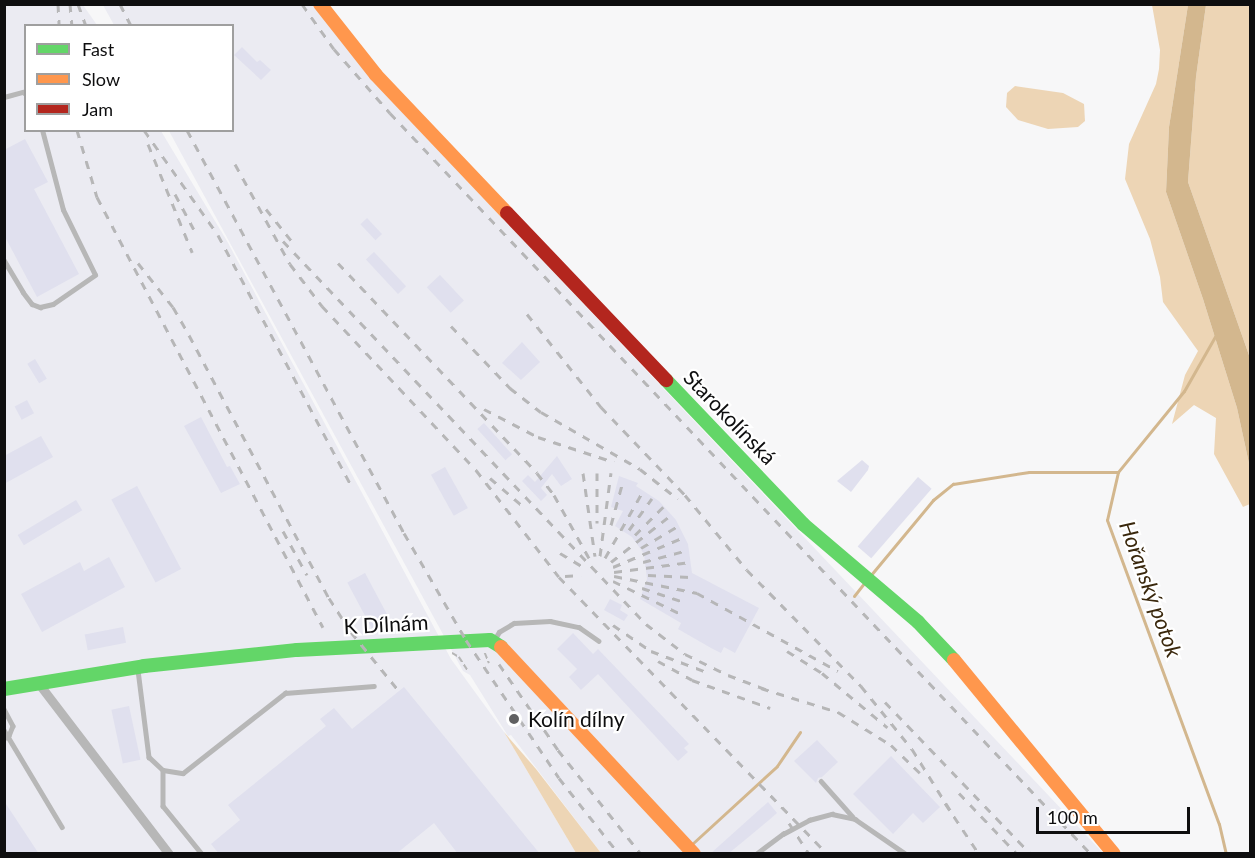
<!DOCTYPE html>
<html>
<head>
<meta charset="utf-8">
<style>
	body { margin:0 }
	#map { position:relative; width:1255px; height:858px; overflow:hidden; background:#f7f7f8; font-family:Lato,sans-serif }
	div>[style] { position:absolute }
	.built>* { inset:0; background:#ebebf2 }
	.forest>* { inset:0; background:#edd5b5 }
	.water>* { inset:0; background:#d3b78e }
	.stream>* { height:3px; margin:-1.5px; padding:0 1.5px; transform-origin:1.5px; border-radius:1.5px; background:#d3b78e }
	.building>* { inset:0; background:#e0e0ee; transform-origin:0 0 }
	.path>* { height:1.5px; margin-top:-0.75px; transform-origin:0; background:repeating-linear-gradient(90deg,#b6b6b6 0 6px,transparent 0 9px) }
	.lane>* { height:4.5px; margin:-2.25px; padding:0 2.25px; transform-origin:2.25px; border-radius:2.25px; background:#b7b7b7 }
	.street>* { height:9px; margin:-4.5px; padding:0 4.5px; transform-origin:4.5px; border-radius:4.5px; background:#b7b7b7 }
	.fast>* { height:14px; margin:-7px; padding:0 7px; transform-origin:7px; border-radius:7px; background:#63d668 }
	.slow>* { height:14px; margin:-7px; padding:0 7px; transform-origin:7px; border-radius:7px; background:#ff974d }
	.jam>* { height:14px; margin:-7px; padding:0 7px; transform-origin:7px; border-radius:7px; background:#b3261e }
	.rail>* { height:3px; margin-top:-1.5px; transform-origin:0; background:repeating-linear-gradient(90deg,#b6b6b7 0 8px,transparent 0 16px) }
	.dots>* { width:16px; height:16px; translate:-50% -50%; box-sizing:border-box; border:3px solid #fff; border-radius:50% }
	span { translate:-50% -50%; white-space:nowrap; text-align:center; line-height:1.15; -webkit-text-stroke:4.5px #fff; paint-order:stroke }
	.street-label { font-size:21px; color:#0e0e0f }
	.poi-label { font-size:21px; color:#0e0e0f }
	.left { translate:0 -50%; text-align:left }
	.water-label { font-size:22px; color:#3a280d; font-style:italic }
	.frame { position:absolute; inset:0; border:6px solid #0e0e0f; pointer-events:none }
	.legend { position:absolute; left:24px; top:24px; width:210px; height:108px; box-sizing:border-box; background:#fff; border:2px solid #9f9f9f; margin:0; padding:8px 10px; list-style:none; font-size:18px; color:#0e0e0f }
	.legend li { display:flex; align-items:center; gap:12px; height:30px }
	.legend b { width:30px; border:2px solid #9f9f9f }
	.scale { position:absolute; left:1036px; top:807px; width:154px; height:27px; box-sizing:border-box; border:3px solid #0e0e0f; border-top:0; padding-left:8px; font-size:18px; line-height:21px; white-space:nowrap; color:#0e0e0f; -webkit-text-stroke:4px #fff; paint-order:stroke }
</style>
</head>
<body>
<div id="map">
	<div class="built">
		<div style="clip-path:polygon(5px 5px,83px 5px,97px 25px,26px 26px,26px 130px,161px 131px,227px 241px,451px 659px,504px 732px,576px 853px,5px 854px)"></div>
		<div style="clip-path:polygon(103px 5px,313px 5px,342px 43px,397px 107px,1103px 853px,601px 853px,511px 735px,508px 736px,470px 675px,463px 671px,169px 131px,232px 130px,232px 26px,114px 25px)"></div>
	</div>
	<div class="forest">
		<div style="clip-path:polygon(1152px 5px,1188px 5px,1169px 127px,1166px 192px,1203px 299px,1237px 408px,1250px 468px,1250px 504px,1243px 507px,1214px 454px,1216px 418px,1194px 405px,1172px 424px,1185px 375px,1198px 351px,1163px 302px,1160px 277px,1150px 239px,1125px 179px,1129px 144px,1156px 84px,1159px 69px,1160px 50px)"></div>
		<div style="clip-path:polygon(1206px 5px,1250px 5px,1250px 358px,1188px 182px,1196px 77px)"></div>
		<div style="clip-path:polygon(1015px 86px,1063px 93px,1084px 104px,1085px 121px,1078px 127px,1048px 129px,1018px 120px,1006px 107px,1007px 93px)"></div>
		<div style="clip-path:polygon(504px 732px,536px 769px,601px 853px,576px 853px)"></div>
	</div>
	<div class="water">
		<div style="clip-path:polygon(1188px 5px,1206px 5px,1196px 77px,1188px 182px,1250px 358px,1250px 468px,1237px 408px,1203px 299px,1166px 192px,1169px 127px)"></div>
	</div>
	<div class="stream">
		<div style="left:1217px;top:333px;width:67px;rotate:119.6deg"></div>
		<div style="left:1184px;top:391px;width:104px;rotate:129.2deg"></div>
		<div style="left:1118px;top:472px;width:49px;rotate:102.9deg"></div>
		<div style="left:1107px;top:520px;width:324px;rotate:69.8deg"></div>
		<div style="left:1219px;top:824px;width:31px;rotate:77deg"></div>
		<div style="left:870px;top:576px;width:99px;rotate:-50.3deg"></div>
		<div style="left:933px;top:500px;width:26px;rotate:-39deg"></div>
		<div style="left:953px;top:484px;width:77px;rotate:-9deg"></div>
		<div style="left:1029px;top:472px;width:89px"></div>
		<div style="left:854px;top:596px;width:16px;rotate:-52deg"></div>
		<div style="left:692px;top:844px;width:115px;rotate:-42.5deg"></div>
		<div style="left:777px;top:766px;width:41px;rotate:-55.9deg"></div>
	</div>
	<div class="building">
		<div style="clip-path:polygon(242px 47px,257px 62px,260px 60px,271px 70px,261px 80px,234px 55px)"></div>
		<div style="clip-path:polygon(25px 139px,48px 182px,34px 189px,79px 274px,37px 297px,4px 235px,4px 150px)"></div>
		<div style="left:367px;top:218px;width:22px;height:9px;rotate:47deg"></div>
		<div style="left:374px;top:252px;width:47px;height:11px;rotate:47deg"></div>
		<div style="left:440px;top:275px;width:35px;height:18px;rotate:47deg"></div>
		<div style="clip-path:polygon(522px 342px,540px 362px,521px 380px,502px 363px)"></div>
		<div style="left:35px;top:359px;width:23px;height:9px;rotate:59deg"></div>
		<div style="left:27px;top:400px;width:15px;height:14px;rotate:62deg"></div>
		<div style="clip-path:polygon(201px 417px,227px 467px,230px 466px,240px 484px,221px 493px,184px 426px)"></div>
		<div style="left:484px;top:423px;width:42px;height:9px;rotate:48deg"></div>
		<div style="clip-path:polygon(41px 436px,53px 457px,4px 484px,4px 456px)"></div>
		<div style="clip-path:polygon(557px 456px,572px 479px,561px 486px,552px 474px,541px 488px,547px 495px,541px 501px,522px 481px,528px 475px,535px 482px)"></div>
		<div style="clip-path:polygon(862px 460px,869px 466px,868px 470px,851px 492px,837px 481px)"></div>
		<div style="left:445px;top:467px;width:47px;height:16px;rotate:61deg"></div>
		<div style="clip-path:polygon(619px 476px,638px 483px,636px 486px,659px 501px,676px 520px,688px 544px,692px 573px,759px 608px,735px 653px,724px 647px,721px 653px,711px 648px,678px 629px,681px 623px,640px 599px,647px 579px,644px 554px,632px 537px,615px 526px,623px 511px,611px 507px)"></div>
		<div style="left:918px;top:477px;width:18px;height:92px;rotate:41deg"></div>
		<div style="left:137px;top:486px;width:94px;height:29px;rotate:62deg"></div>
		<div style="left:76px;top:500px;width:12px;height:68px;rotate:59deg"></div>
		<div style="clip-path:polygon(109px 557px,125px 587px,42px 632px,21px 594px,80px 562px,84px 571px)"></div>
		<div style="left:365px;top:573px;width:53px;height:20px;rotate:62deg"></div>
		<div style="clip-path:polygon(610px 599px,622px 605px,620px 610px,628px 615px,624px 621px,604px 610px)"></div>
		<div style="left:123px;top:627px;width:16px;height:39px;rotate:79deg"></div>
		<div style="clip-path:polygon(573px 633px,593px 654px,598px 649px,689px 744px,684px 748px,688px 752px,678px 761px,598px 674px,581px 690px,569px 677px,577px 669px,557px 649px)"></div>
		<div style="clip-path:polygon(404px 687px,540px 854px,458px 854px,434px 823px,396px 854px,219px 854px,211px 844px,240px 820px,228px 805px,326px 726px,320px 719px,334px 708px,352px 729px)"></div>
		<div style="left:129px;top:706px;width:55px;height:18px;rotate:78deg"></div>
		<div style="clip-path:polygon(817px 740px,838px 762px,822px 777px,818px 778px,816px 783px,794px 761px)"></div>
		<div style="clip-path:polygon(891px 756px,940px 807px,923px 823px,913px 813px,893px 834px,853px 794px)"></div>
		<div style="clip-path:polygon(4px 801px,39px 854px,4px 854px)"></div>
		<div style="clip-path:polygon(768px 802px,777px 813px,769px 820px,728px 854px,710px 854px)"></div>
	</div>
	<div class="path">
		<div style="left:452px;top:653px;width:8px;rotate:30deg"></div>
		<div style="left:459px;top:657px;width:17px;rotate:57deg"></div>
		<div style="left:485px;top:653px;width:11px;rotate:68deg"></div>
	</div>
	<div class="lane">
		<div style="left:4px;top:97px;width:20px;rotate:-15deg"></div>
		<div style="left:23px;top:92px;width:4px;rotate:34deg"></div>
		<div style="left:4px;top:260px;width:37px;rotate:59deg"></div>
		<div style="left:23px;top:292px;width:15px;rotate:53deg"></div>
		<div style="left:32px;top:304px;width:9px;rotate:21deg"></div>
		<div style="left:40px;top:307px;width:13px;rotate:-13deg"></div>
		<div style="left:53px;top:304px;width:51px;rotate:-34.6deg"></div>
		<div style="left:95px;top:275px;width:72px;rotate:-116.2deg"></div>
		<div style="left:63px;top:210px;width:83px;rotate:-104.7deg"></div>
		<div style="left:494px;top:640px;width:9px;rotate:-58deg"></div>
		<div style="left:499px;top:632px;width:17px;rotate:-31deg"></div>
		<div style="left:514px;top:623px;width:36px;rotate:-3deg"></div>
		<div style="left:550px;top:621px;width:30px;rotate:12deg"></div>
		<div style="left:579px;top:627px;width:24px;rotate:35deg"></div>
		<div style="left:138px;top:670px;width:88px;rotate:82.8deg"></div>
		<div style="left:149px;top:757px;width:19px;rotate:43deg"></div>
		<div style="left:163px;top:770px;width:20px;rotate:9deg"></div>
		<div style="left:183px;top:773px;width:130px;rotate:-38.1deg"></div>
		<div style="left:285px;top:693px;width:89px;rotate:-4.5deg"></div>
		<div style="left:4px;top:709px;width:19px;rotate:62deg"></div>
		<div style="left:13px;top:726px;width:11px;rotate:112deg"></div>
		<div style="left:9px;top:736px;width:6px;rotate:149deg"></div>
		<div style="left:4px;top:730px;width:113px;rotate:59.1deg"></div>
		<div style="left:163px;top:770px;width:36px;rotate:90deg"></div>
		<div style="left:163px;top:806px;width:62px;rotate:50.9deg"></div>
		<div style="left:821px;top:781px;width:48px;rotate:48.4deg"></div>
		<div style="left:756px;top:854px;width:34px;rotate:-37deg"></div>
		<div style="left:783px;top:834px;width:30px;rotate:-28deg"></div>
		<div style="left:809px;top:820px;width:24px;rotate:-15deg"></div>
		<div style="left:832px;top:814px;width:24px;rotate:12deg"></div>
		<div style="left:855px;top:819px;width:62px;rotate:34.5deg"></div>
	</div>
	<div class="street">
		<div style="left:39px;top:684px;width:214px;rotate:52.6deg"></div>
	</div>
	<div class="fast">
		<div style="left:666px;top:380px;width:199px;rotate:46.4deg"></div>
		<div style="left:803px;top:524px;width:151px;rotate:40.4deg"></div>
		<div style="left:918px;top:622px;width:52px;rotate:46.5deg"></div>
		<div style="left:4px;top:689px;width:142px;rotate:-9.3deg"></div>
		<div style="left:144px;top:666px;width:154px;rotate:-6deg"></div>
		<div style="left:297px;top:650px;width:193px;rotate:-3deg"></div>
		<div style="left:490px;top:640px;width:13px;rotate:32deg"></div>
	</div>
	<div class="slow">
		<div style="left:320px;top:4px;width:90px;rotate:51.7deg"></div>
		<div style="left:376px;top:75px;width:190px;rotate:46.5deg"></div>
		<div style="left:501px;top:647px;width:283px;rotate:47deg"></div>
		<div style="left:954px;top:660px;width:251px;rotate:50.5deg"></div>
	</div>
	<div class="jam">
		<div style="left:507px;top:213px;width:231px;rotate:46.4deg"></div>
	</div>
	<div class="rail">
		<div style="left:58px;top:4px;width:22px;rotate:87deg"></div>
		<div style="left:70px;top:4px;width:22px;rotate:85deg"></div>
		<div style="left:78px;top:4px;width:23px;rotate:70deg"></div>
		<div style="left:120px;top:4px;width:25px;rotate:63deg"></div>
		<div style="left:302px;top:4px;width:55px;rotate:54.6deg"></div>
		<div style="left:334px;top:49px;width:85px;rotate:48.8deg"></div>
		<div style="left:390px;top:113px;width:1020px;rotate:46.59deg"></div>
		<div style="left:77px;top:130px;width:70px;rotate:73.4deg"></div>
		<div style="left:97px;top:197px;width:486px;rotate:62.3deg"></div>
		<div style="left:144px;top:130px;width:128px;rotate:54.8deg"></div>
		<div style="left:218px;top:235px;width:281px;rotate:62deg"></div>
		<div style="left:187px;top:130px;width:458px;rotate:61.7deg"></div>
		<div style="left:404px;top:533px;width:124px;rotate:59.9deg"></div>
		<div style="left:466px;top:640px;width:166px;rotate:56deg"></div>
		<div style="left:559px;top:778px;width:97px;rotate:51.7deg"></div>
		<div style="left:148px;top:144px;width:117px;rotate:67.8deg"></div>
		<div style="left:235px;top:164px;width:114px;rotate:61.2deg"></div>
		<div style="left:290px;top:264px;width:53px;rotate:52.7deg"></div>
		<div style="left:322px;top:306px;width:225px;rotate:46.8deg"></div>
		<div style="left:476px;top:470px;width:135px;rotate:52.2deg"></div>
		<div style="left:559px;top:577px;width:385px;rotate:45.9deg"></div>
		<div style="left:175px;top:194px;width:40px;rotate:62deg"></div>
		<div style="left:266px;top:209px;width:45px;rotate:51.3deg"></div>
		<div style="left:283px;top:241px;width:528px;rotate:46.54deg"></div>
		<div style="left:646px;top:624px;width:49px;rotate:37.6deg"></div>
		<div style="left:685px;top:654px;width:48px;rotate:26deg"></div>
		<div style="left:728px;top:675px;width:43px;rotate:20.6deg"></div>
		<div style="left:138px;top:263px;width:56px;rotate:51.5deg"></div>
		<div style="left:173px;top:307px;width:32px;rotate:60deg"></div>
		<div style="left:189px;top:335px;width:298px;rotate:62deg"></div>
		<div style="left:329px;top:598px;width:40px;rotate:57.1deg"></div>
		<div style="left:351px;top:632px;width:76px;rotate:50.9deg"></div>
		<div style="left:338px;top:263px;width:289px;rotate:46.5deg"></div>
		<div style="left:537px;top:473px;width:28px;rotate:52deg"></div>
		<div style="left:554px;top:495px;width:72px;rotate:60.9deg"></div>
		<div style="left:527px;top:314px;width:119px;rotate:51.5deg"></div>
		<div style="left:601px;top:407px;width:122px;rotate:46.3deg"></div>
		<div style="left:685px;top:495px;width:97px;rotate:50.4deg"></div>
		<div style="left:747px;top:570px;width:163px;rotate:45.5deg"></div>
		<div style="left:861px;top:686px;width:81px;rotate:51deg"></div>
		<div style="left:912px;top:749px;width:72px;rotate:58.1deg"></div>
		<div style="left:451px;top:326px;width:86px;rotate:46.4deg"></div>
		<div style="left:510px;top:388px;width:39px;rotate:38deg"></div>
		<div style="left:541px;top:412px;width:114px;rotate:29.9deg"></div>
		<div style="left:640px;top:469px;width:48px;rotate:38.3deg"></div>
		<div style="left:484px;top:409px;width:61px;rotate:27.4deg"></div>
		<div style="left:538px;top:437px;width:80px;rotate:18.2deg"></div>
		<div style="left:583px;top:473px;width:84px;rotate:81.8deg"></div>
		<div style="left:597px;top:473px;width:50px;rotate:90deg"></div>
		<div style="left:490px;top:478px;width:46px;rotate:40.6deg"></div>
		<div style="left:611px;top:525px;width:46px;rotate:-74.7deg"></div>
		<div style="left:629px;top:530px;width:39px;rotate:-54deg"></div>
		<div style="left:283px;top:531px;width:50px;rotate:61.4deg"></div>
		<div style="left:635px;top:535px;width:40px;rotate:-45deg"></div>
		<div style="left:641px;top:548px;width:43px;rotate:-30.7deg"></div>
		<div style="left:560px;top:553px;width:26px;rotate:31deg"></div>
		<div style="left:600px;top:556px;width:84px;rotate:-82.5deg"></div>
		<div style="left:605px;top:558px;width:77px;rotate:-60.4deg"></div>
		<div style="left:611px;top:562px;width:76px;rotate:-38.1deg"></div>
		<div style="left:643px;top:562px;width:47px;rotate:-14.9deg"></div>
		<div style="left:613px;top:567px;width:77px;rotate:-22.9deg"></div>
		<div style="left:614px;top:572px;width:77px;rotate:-7.5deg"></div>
		<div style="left:648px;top:575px;width:42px;rotate:2.7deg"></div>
		<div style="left:565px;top:576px;width:16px;rotate:-4deg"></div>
		<div style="left:614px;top:576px;width:85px;rotate:11.6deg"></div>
		<div style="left:697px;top:593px;width:161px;rotate:29deg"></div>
		<div style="left:613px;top:581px;width:78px;rotate:25.9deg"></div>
		<div style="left:642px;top:588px;width:47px;rotate:18.4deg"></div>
		<div style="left:613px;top:625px;width:46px;rotate:34.4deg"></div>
		<div style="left:651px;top:651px;width:57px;rotate:20.7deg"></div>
		<div style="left:787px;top:651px;width:41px;rotate:32.2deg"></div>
		<div style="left:822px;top:673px;width:85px;rotate:39.7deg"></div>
		<div style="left:658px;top:661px;width:39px;rotate:29deg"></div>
		<div style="left:692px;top:680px;width:83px;rotate:19.7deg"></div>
		<div style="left:499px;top:664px;width:104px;rotate:55.5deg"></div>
		<div style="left:558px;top:750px;width:133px;rotate:51.4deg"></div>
		<div style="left:761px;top:688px;width:81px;rotate:17.3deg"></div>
		<div style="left:838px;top:712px;width:62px;rotate:31.9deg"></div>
		<div style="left:891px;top:745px;width:40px;rotate:44deg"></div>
		<div style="left:885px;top:702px;width:211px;rotate:46.2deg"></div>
		<div style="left:959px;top:793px;width:84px;rotate:46.4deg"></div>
		<div style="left:945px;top:803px;width:61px;rotate:56.3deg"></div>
		<div style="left:789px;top:823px;width:37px;rotate:57deg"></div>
	</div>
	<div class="dots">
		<div style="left:514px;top:719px;background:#606061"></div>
	</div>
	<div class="street-label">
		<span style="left:730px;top:417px;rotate:46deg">Starokolínská</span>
		<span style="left:386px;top:624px;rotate:-3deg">K Dílnám</span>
	</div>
	<div class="poi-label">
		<span class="left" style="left:528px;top:719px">Kolín dílny</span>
	</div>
	<div class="water-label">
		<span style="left:1151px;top:589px;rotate:70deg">Hořanský potok</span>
	</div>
	<div class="frame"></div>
	<ul class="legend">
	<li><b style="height:8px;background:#63d668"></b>Fast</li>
	<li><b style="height:8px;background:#ff974d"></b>Slow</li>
	<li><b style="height:8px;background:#b3261e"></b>Jam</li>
	</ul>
	<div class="scale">100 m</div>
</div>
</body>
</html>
